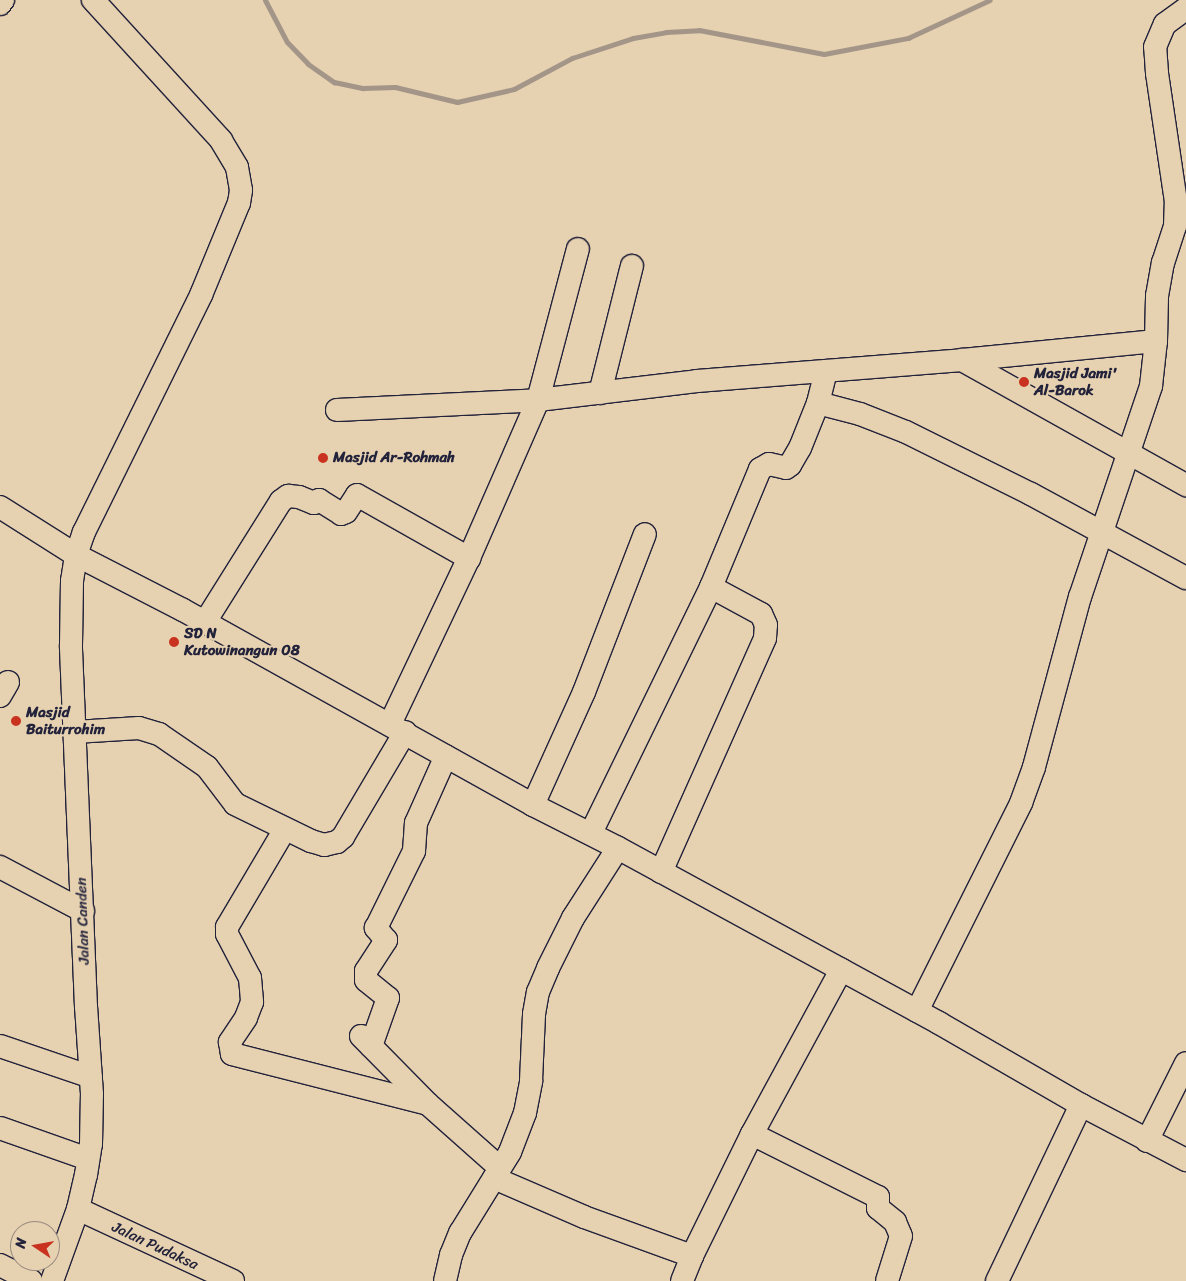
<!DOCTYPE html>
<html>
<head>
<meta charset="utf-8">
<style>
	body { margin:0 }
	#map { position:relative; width:1186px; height:1281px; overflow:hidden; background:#e6d1b0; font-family:Sriracha,sans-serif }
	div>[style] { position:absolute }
	.stream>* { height:5px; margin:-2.5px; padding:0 2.5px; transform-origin:2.5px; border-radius:2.5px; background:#a39588 }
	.roads { filter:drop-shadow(1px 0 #22223b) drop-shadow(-1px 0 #22223b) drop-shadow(0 1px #22223b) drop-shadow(0 -1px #22223b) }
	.minor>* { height:22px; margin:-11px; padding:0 11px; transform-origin:11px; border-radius:11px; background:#e6d1b0 }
	.dots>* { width:14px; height:14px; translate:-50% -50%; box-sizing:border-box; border:2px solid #e6d1b0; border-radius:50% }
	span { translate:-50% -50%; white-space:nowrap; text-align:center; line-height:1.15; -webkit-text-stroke:4.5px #e6d1b0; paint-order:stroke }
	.poi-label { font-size:15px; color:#22223b; font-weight:700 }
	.left { translate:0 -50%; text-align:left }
	.street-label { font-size:15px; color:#22223b }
	.north { position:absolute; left:10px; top:1221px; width:50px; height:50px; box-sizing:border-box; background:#e6d1b0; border:1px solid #988b81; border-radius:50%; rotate:282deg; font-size:14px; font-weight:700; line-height:20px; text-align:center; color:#22223b }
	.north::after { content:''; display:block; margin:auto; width:18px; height:22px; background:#c8321e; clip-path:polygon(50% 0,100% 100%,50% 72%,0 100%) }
</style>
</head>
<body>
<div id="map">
	<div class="stream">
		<div style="left:265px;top:0;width:47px;rotate:62.4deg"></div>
		<div style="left:287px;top:42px;width:30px;rotate:46deg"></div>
		<div style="left:308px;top:64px;width:32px;rotate:35deg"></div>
		<div style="left:334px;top:82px;width:30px;rotate:12deg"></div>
		<div style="left:363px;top:88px;width:32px;rotate:-2deg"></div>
		<div style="left:395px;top:87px;width:64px;rotate:13.6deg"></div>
		<div style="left:457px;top:102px;width:58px;rotate:-12.8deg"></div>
		<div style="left:514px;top:89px;width:66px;rotate:-28.1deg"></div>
		<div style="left:572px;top:58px;width:64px;rotate:-18.2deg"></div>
		<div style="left:633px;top:38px;width:34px;rotate:-10deg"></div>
		<div style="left:666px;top:32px;width:33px;rotate:-3deg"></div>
		<div style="left:699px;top:30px;width:127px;rotate:10.9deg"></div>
		<div style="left:824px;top:54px;width:86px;rotate:-10.8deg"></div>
		<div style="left:908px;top:38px;width:90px;rotate:-24.9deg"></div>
	</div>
	<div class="roads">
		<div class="minor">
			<div style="left:0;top:4px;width:5px;rotate:-53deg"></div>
			<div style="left:962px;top:360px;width:257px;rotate:29.2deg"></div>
			<div style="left:600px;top:393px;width:131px;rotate:-75.9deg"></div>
			<div style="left:818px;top:403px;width:43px;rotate:14.7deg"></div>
			<div style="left:860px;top:414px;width:49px;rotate:21.4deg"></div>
			<div style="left:906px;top:432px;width:140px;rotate:26.4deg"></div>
			<div style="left:1031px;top:494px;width:176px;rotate:28.5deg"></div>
			<div style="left:337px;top:410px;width:201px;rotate:-2.8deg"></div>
			<div style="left:538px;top:400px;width:160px;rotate:-6.8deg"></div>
			<div style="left:697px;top:381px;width:266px;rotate:-4.5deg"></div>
			<div style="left:962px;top:360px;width:195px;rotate:-5.6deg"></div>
			<div style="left:0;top:507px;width:90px;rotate:32.3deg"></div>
			<div style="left:76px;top:555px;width:120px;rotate:27.2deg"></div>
			<div style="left:183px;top:610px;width:401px;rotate:29.1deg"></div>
			<div style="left:533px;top:805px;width:95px;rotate:26.8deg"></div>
			<div style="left:618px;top:848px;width:366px;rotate:28.6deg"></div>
			<div style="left:939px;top:1023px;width:164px;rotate:30deg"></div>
			<div style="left:1081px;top:1105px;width:119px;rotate:27.6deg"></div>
			<div style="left:205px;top:622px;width:143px;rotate:-57.9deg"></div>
			<div style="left:281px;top:501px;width:9px;rotate:-36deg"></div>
			<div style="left:288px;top:496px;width:11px;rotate:5deg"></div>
			<div style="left:299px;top:497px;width:16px;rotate:22deg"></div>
			<div style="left:314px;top:503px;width:6px;rotate:-31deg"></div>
			<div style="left:319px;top:500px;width:26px;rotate:32deg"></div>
			<div style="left:341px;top:514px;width:5px;rotate:-22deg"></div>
			<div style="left:346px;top:512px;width:20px;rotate:-57deg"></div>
			<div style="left:357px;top:495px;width:129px;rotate:29.4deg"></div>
			<div style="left:0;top:696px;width:16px;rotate:-60deg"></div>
			<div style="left:390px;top:724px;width:184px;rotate:-64.6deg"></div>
			<div style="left:469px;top:558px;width:172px;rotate:-66.4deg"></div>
			<div style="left:538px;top:400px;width:156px;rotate:-75.2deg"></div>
			<div style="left:75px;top:732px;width:64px;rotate:-3.6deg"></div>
			<div style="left:139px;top:728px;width:21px;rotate:17deg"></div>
			<div style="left:159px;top:734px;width:58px;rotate:34.5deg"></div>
			<div style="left:207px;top:767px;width:46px;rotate:52.9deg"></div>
			<div style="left:235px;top:804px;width:85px;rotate:26deg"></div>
			<div style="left:311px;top:841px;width:14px;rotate:17deg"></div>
			<div style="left:324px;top:845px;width:13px;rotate:-13deg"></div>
			<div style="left:337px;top:842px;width:8px;rotate:-40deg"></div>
			<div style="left:343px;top:837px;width:122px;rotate:-59.4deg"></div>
			<div style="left:533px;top:805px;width:124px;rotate:-65.7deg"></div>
			<div style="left:584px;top:692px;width:169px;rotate:-68.9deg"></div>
			<div style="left:285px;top:829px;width:114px;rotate:120.6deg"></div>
			<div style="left:227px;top:927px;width:7px;rotate:90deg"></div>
			<div style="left:227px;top:934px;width:50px;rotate:62.4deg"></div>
			<div style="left:250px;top:978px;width:24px;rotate:85deg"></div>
			<div style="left:252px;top:1002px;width:17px;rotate:111deg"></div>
			<div style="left:246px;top:1018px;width:29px;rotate:124deg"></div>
			<div style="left:230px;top:1042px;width:12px;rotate:81deg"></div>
			<div style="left:232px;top:1054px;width:202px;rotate:14.3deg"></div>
			<div style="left:591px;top:833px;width:274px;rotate:-64deg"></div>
			<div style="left:711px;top:587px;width:128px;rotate:-67.4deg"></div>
			<div style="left:760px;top:469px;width:10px;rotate:-29deg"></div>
			<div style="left:769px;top:464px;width:17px;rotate:13deg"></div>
			<div style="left:786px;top:468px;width:5px;rotate:-37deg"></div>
			<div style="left:790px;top:465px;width:20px;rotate:-60deg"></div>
			<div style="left:800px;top:448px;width:48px;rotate:-68.2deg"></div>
			<div style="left:818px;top:403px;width:33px;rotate:-76deg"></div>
			<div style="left:0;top:867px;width:94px;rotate:27.9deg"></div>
			<div style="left:661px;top:872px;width:256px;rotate:-66deg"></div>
			<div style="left:765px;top:638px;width:13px;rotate:-86deg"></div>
			<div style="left:766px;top:625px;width:12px;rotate:-114deg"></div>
			<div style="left:761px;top:614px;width:57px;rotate:-151.6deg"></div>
			<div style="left:917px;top:1011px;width:233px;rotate:-63.4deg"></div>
			<div style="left:1021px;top:803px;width:38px;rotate:-70deg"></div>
			<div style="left:1034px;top:767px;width:176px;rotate:-74.9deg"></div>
			<div style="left:1080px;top:597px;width:223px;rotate:-71.4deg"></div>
			<div style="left:1151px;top:386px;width:45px;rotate:-83.7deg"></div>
			<div style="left:1156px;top:341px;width:45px;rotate:-88.7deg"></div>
			<div style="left:1157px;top:296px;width:34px;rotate:-80deg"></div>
			<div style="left:1163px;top:263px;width:39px;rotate:-72deg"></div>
			<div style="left:1175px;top:226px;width:24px;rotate:-88deg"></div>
			<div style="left:1176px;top:202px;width:130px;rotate:-98.4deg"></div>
			<div style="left:1157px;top:73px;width:26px;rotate:-94deg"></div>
			<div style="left:1155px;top:47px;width:25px;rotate:-67deg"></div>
			<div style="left:1165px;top:24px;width:26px;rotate:-36deg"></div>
			<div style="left:361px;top:1036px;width:95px;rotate:45.4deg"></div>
			<div style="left:428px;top:1104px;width:96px;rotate:41.6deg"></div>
			<div style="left:0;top:1046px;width:96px;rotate:18.8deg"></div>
			<div style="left:371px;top:1046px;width:51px;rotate:-70.5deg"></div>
			<div style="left:388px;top:998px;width:28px;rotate:-141deg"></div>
			<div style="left:366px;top:980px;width:9px;rotate:-90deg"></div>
			<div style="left:366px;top:971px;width:37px;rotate:-57deg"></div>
			<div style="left:386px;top:940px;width:16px;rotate:-130deg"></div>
			<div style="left:376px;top:928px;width:86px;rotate:-63.7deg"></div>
			<div style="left:414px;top:851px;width:28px;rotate:-86deg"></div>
			<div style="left:416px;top:823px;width:73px;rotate:-65.9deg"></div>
			<div style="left:0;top:1128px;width:93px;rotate:19.4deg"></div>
			<div style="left:752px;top:1134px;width:141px;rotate:26.6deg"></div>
			<div style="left:878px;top:1197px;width:11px;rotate:90deg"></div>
			<div style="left:878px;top:1208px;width:22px;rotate:39deg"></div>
			<div style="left:895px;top:1222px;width:15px;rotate:67deg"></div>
			<div style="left:901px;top:1236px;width:47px;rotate:107.3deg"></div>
			<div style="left:1147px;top:1141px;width:87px;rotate:-63.4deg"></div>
			<div style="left:494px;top:1178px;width:98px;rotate:23.4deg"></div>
			<div style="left:584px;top:1217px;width:115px;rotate:19.9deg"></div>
			<div style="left:78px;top:1209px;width:171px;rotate:24.9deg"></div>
			<div style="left:0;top:1265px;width:35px;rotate:27deg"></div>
			<div style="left:52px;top:1281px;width:77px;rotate:-70.1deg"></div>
			<div style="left:78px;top:1209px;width:35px;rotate:-77deg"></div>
			<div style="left:86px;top:1175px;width:31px;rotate:-81deg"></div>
			<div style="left:91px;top:1144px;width:50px;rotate:-88.9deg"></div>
			<div style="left:92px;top:1094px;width:87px;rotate:-93.9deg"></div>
			<div style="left:86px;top:1007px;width:362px;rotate:-92.4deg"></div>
			<div style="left:71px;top:645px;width:64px;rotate:-89.1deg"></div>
			<div style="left:72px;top:581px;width:26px;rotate:-81deg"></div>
			<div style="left:76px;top:555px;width:24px;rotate:-71deg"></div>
			<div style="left:84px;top:532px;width:264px;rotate:-63.7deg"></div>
			<div style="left:201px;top:295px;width:100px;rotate:-67.6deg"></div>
			<div style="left:239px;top:203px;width:13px;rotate:-81deg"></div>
			<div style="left:241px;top:190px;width:23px;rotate:-100deg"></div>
			<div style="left:237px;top:167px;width:31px;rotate:-121deg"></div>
			<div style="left:221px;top:140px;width:190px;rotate:-132.4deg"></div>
			<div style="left:445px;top:1281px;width:27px;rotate:-77deg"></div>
			<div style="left:451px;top:1255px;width:24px;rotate:-68deg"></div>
			<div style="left:460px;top:1233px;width:95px;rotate:-58.3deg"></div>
			<div style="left:510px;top:1152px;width:42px;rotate:-69deg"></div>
			<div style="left:525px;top:1113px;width:33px;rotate:-79deg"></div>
			<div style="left:531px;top:1081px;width:67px;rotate:-87.4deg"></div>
			<div style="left:534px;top:1014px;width:22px;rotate:-80deg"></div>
			<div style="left:538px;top:992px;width:26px;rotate:-67deg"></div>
			<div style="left:548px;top:968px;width:56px;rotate:-63.4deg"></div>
			<div style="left:573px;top:918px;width:83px;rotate:-57.3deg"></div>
			<div style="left:682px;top:1281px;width:27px;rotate:-68deg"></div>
			<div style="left:692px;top:1256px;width:136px;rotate:-63.8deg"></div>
			<div style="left:752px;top:1134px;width:187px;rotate:-61.5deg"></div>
			<div style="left:997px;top:1281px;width:195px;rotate:-64.5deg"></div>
		</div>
	</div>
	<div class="dots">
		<div style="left:1024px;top:382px;background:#c8321e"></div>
		<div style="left:323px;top:458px;background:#c8321e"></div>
		<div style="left:174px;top:642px;background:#c8321e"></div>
		<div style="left:16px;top:721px;background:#c8321e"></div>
	</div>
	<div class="poi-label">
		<span class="left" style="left:1034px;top:382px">Masjid Jami'<br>Al-Barok</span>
		<span class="left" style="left:333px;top:458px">Masjid Ar-Rohmah</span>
		<span class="left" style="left:184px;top:642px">SD N<br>Kutowinangun 08</span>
		<span class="left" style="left:26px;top:721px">Masjid<br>Baiturrohim</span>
	</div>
	<div class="street-label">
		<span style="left:83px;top:921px;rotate:-92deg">Jalan Canden</span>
		<span style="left:155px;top:1246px;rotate:25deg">Jalan Pudaksa</span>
	</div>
	<div class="north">N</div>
</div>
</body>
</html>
